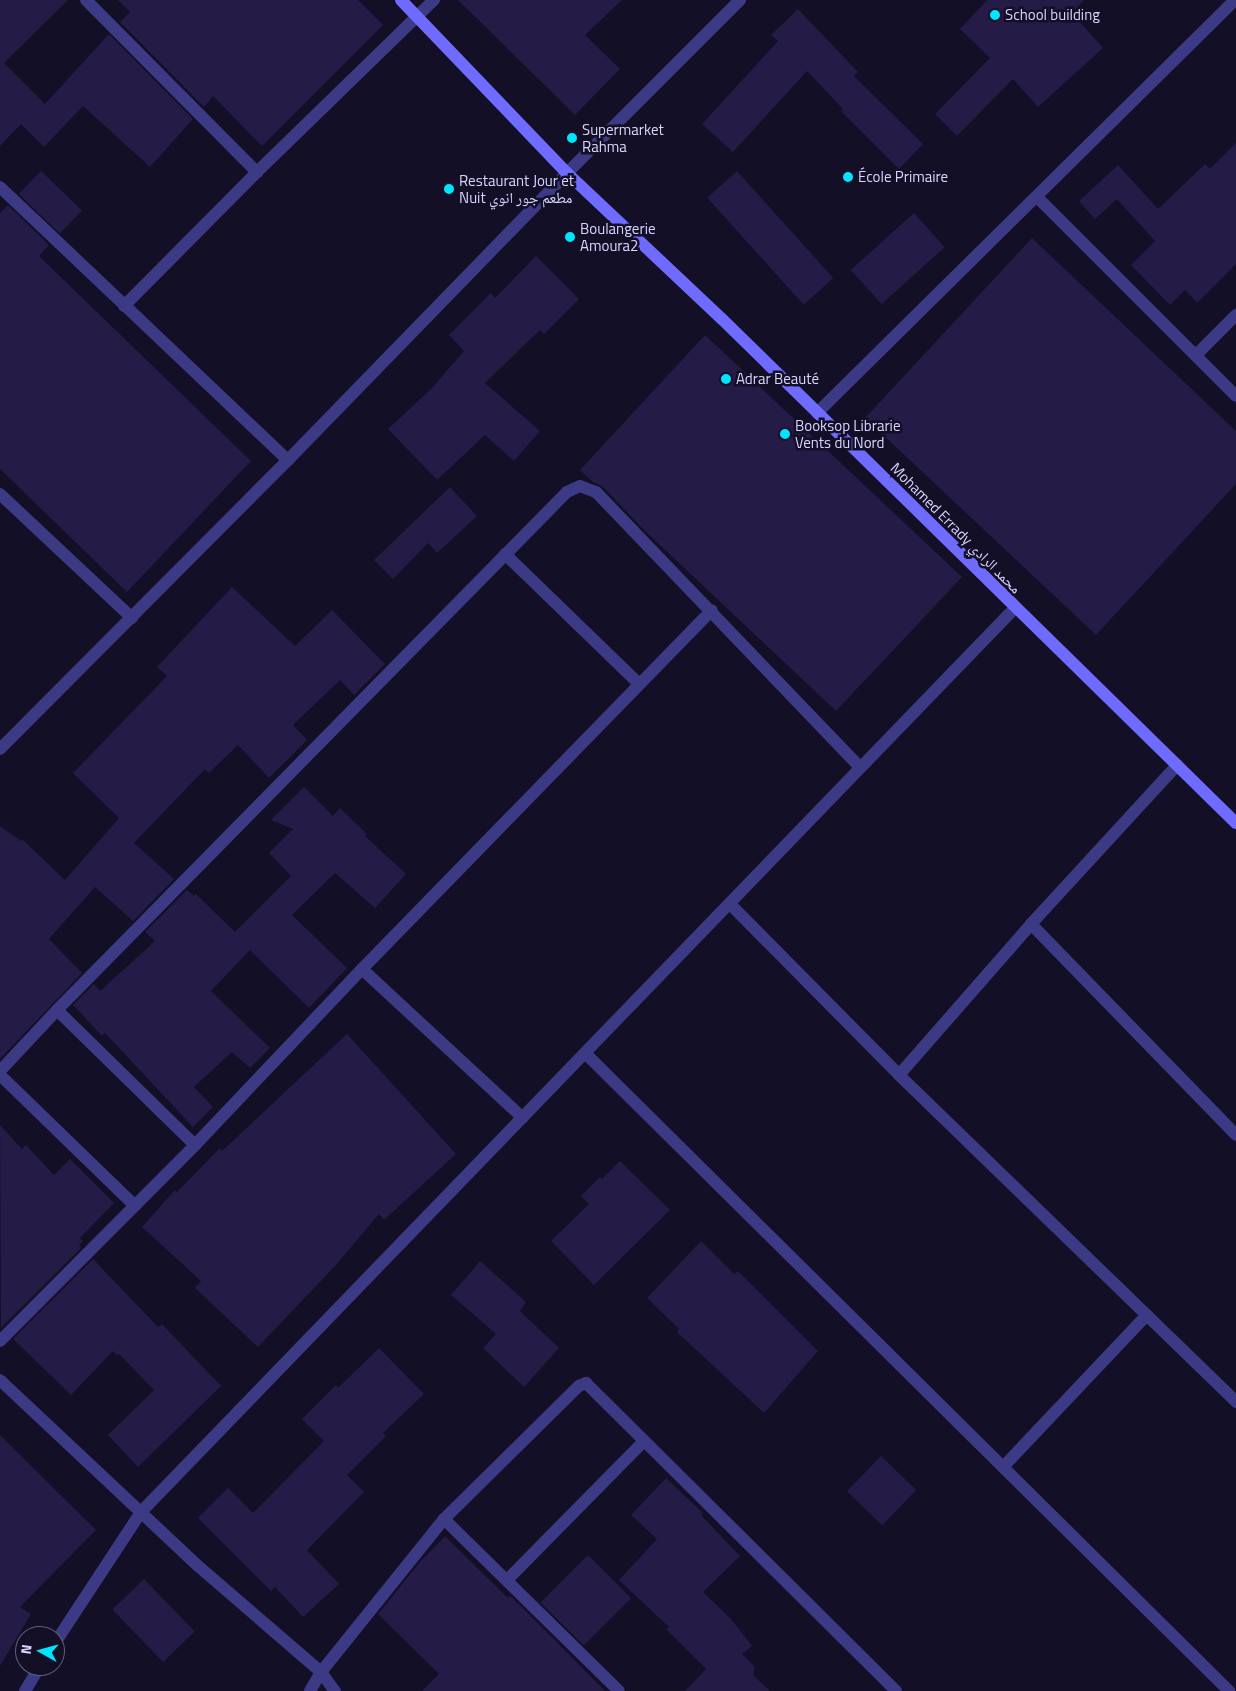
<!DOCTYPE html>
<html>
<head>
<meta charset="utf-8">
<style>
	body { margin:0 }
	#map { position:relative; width:1236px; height:1691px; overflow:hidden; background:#130f26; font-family:"Titillium Web","Noto Naskh Arabic",sans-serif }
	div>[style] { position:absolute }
	.building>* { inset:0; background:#241b47; transform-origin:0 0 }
	.street>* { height:12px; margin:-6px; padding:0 6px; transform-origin:6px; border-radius:6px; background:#3d3a85 }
	.secondary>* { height:12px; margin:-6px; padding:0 6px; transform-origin:6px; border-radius:6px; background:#6f6bff }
	.dots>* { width:14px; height:14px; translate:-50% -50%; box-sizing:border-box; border:2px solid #130f26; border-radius:50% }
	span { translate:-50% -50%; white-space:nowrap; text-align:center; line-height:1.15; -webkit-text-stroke:5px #130f26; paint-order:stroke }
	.poi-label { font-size:15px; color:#d9d4ff }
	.left { translate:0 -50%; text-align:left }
	.street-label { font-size:15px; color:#d9d4ff }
	.north { position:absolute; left:15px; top:1626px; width:50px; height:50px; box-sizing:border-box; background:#130f26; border:1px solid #625e7d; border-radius:50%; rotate:277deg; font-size:14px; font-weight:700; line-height:20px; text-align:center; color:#d9d4ff }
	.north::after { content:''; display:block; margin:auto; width:18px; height:22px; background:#00e5ff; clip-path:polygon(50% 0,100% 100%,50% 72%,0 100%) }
</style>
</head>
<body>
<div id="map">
	<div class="building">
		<div style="clip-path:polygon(0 0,68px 0,4px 63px,45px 104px,109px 34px,193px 119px,150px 167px,83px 106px,44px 147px,21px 124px,0 146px)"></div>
		<div style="clip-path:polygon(118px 0,358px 0,383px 25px,262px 146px,213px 96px,204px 107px,120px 22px,130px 12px)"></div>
		<div style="clip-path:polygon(458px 0,622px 0,585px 35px,620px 69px,575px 115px)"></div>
		<div style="clip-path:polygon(987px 0,1084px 0,1072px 13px,1103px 48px,1038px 107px,1013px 79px,957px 136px,935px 114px,990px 58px,960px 29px)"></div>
		<div style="clip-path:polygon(798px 9px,858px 72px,854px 76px,923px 144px,899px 169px,841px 111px,843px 109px,807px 71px,733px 152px,702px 124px,778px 41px,771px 35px)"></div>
		<div style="clip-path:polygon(1236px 143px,1236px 264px,1197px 303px,1185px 290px,1170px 305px,1131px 265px,1155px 241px,1117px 199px,1095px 219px,1079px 201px,1118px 165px,1158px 209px,1205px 164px,1210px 169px)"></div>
		<div style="left:41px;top:171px;width:57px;height:32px;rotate:44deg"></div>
		<div style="left:737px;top:171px;width:144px;height:40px;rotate:48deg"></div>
		<div style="clip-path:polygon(8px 205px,49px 245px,39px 256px,251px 461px,127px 592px,0 469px,0 213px)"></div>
		<div style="left:914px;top:213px;width:46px;height:85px;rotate:48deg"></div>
		<div style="clip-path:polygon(1032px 238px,1236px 431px,1236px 484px,1096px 635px,865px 418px)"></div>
		<div style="clip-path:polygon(536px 256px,579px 299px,544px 334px,540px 330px,485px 383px,540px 431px,514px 461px,485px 435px,437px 480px,388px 429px,432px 388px,464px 351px,449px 335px,491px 293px,495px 298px)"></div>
		<div style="clip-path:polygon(705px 335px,962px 577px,836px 711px,644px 530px,602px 486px,593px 482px,580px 470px)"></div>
		<div style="clip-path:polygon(450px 487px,477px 516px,437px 553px,428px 543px,393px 579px,374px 560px)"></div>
		<div style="clip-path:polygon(232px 587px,295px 646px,332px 610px,385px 664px,354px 695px,340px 680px,293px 725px,307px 740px,269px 778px,238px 745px,209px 773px,205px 769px,134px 843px,174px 879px,133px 921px,95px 887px,49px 939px,82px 973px,0 1059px,0 826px,21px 841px,22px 839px,65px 880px,119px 818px,73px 773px,167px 676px,157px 667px)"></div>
		<div style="clip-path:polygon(304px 787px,333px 816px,340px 808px,367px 834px,365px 836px,406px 874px,375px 908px,335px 873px,292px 915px,347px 968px,309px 1008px,250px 950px,211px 991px,270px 1048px,250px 1068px,232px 1052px,194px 1087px,213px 1107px,193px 1127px,105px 1033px,102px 1036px,73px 1005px,94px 984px,100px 991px,155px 941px,145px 932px,187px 890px,194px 896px,196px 894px,235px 932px,291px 876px,269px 853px,293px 829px,271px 820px)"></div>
		<div style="clip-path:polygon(347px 1034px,456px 1154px,384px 1220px,379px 1214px,336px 1265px,258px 1347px,195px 1288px,201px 1281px,142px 1227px,175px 1190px,177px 1192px,220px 1148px,222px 1151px)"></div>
		<div style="clip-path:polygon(0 1125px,22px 1149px,26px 1145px,54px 1175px,70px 1159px,114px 1203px,80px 1238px,83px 1241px,79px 1245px,81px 1248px,1px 1328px)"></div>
		<div style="clip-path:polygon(620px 1161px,670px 1210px,594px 1285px,551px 1241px,589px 1204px,581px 1196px,600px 1177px,602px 1179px)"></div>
		<div style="clip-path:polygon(701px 1241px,734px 1274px,738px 1271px,818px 1351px,764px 1413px,677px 1332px,679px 1329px,647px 1298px)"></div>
		<div style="clip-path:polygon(93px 1259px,158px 1327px,162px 1324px,221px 1386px,138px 1467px,108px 1435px,154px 1390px,119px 1354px,117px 1355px,113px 1351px,71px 1395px,13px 1339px)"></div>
		<div style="clip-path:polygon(480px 1261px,526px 1302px,520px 1311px,559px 1348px,524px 1387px,483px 1348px,496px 1334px,451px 1295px)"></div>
		<div style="clip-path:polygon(379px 1348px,424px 1394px,383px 1433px,386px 1436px,347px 1475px,364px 1492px,307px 1550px,339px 1584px,303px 1617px,275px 1587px,271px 1591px,198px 1518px,228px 1488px,253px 1513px,324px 1441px,302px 1419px,336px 1385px,338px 1388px)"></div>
		<div style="clip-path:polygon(0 1435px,96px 1530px,20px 1607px,31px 1614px,0 1666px)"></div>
		<div style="left:881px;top:1456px;width:49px;height:49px;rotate:44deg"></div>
		<div style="clip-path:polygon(666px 1478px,703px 1513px,701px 1515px,740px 1556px,703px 1592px,731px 1619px,752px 1646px,742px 1654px,755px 1667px,753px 1675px,770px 1691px,685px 1691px,706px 1669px,666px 1629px,669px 1627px,619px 1580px,657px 1539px,631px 1515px)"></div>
		<div style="clip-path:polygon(445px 1536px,508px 1598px,510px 1596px,521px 1606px,605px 1691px,422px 1691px,439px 1674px,378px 1614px,420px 1562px)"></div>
		<div style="left:588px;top:1555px;width:61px;height:67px;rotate:45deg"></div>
		<div style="left:144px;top:1579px;width:73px;height:44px;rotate:46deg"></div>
	</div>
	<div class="street">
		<div style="left:86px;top:0;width:243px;rotate:45.2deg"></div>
		<div style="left:0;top:187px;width:397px;rotate:43.5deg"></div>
		<div style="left:1037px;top:197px;width:281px;rotate:45deg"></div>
		<div style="left:124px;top:306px;width:189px;rotate:-45.2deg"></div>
		<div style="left:257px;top:172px;width:247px;rotate:-44.2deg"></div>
		<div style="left:1196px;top:355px;width:57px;rotate:-45deg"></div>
		<div style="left:817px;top:413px;width:588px;rotate:-44.66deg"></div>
		<div style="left:0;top:494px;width:181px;rotate:43.2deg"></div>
		<div style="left:505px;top:554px;width:187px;rotate:44.1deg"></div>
		<div style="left:0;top:749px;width:408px;rotate:-45.1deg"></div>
		<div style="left:288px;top:460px;width:400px;rotate:-45.8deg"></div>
		<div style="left:567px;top:173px;width:245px;rotate:-45deg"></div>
		<div style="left:730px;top:904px;width:240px;rotate:45.3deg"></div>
		<div style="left:899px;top:1075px;width:470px;rotate:44.1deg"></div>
		<div style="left:1031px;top:924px;width:294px;rotate:45.8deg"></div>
		<div style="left:362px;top:969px;width:219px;rotate:42.8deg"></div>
		<div style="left:57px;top:1010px;width:193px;rotate:44.4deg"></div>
		<div style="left:585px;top:1053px;width:907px;rotate:44.73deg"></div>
		<div style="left:0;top:1071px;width:83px;rotate:-46.9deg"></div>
		<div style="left:57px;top:1010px;width:727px;rotate:-45.45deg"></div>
		<div style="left:567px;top:492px;width:14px;rotate:-25deg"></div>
		<div style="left:580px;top:486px;width:17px;rotate:21deg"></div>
		<div style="left:596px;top:492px;width:381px;rotate:46.2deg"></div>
		<div style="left:0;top:1075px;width:188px;rotate:44.1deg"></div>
		<div style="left:899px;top:1075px;width:201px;rotate:-48.8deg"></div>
		<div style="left:1031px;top:924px;width:216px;rotate:-47.4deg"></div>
		<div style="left:0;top:1341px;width:276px;rotate:-45.1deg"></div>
		<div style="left:195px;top:1145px;width:243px;rotate:-46.5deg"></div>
		<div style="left:362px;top:969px;width:501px;rotate:-45.73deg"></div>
		<div style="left:0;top:1380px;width:270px;rotate:43.2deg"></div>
		<div style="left:197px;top:1565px;width:164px;rotate:40.8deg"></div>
		<div style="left:321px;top:1672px;width:24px;rotate:54deg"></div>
		<div style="left:1004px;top:1466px;width:208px;rotate:-46.6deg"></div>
		<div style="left:444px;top:1519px;width:245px;rotate:44.5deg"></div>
		<div style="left:507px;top:1580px;width:194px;rotate:-45.4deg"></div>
		<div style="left:55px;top:1643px;width:157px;rotate:-56.7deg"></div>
		<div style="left:141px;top:1512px;width:1257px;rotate:-45.97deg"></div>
		<div style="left:25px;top:1691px;width:29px;rotate:-59deg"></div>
		<div style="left:310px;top:1691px;width:22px;rotate:-60deg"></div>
		<div style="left:321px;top:1672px;width:196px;rotate:-51.2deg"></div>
		<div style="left:444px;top:1519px;width:190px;rotate:-44.6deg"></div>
		<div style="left:579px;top:1386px;width:8px;rotate:-23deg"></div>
		<div style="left:586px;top:1383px;width:437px;rotate:44.8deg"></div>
	</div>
	<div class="secondary">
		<div style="left:401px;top:0;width:240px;rotate:46.2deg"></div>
		<div style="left:567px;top:173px;width:213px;rotate:43.3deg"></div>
		<div style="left:722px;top:319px;width:720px;rotate:44.44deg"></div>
	</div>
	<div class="dots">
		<div style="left:995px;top:15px;background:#00e5ff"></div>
		<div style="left:572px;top:138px;background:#00e5ff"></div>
		<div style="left:848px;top:177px;background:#00e5ff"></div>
		<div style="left:449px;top:189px;background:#00e5ff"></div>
		<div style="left:570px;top:237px;background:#00e5ff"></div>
		<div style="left:726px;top:379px;background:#00e5ff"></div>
		<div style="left:785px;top:434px;background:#00e5ff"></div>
	</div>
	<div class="poi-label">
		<span class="left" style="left:1005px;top:15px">School building</span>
		<span class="left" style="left:582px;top:138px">Supermarket<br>Rahma</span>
		<span class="left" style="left:858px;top:177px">École Primaire</span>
		<span class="left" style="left:459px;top:189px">Restaurant Jour et<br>Nuit مطعم جور انوي</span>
		<span class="left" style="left:580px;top:237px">Boulangerie<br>Amoura2</span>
		<span class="left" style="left:736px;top:379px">Adrar Beauté</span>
		<span class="left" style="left:795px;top:434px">Booksop Librarie<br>Vents du Nord</span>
	</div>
	<div class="street-label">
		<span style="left:956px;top:528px;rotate:45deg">Mohamed Errady محمد الرادي</span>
	</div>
	<div class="north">N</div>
</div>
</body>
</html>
